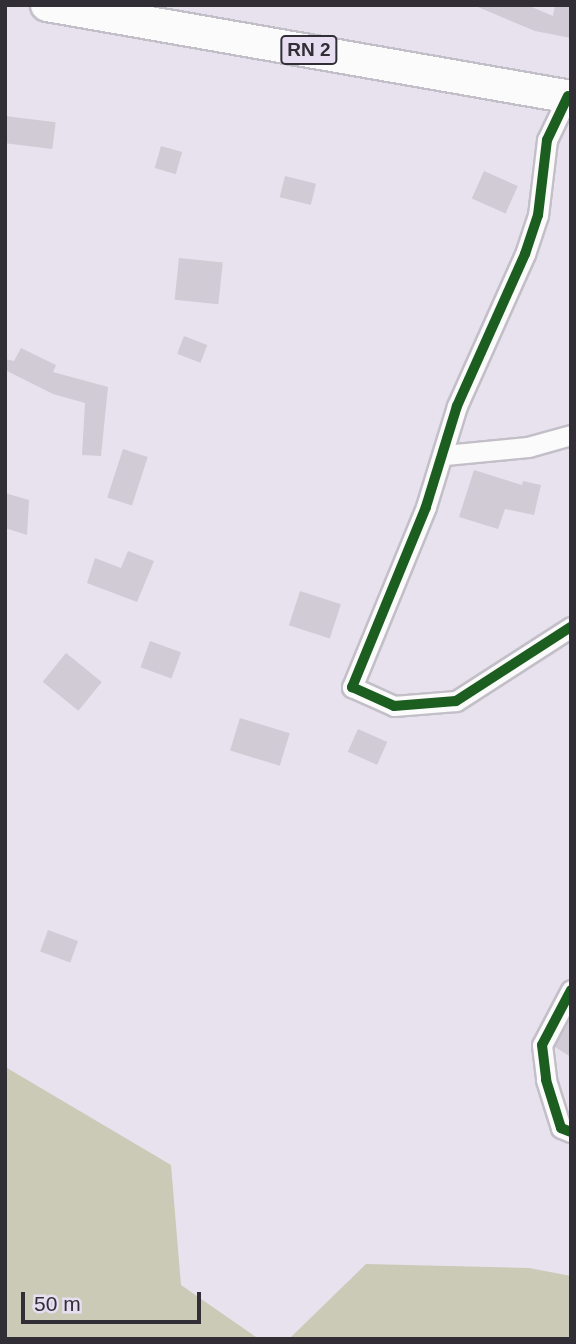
<!DOCTYPE html>
<html>
<head>
<meta charset="utf-8">
<style>
	body { margin:0 }
	#map { position:relative; width:576px; height:1344px; overflow:hidden; background:#e8e2ee; font-family:Helvetica,sans-serif }
	div>[style] { position:absolute }
	.green>* { inset:0; background:#cacab6 }
	.building>* { inset:0; background:#d0cbd4; transform-origin:0 0 }
	.roads { filter:drop-shadow(2px 0 #c3bfc8) drop-shadow(-2px 0 #c3bfc8) drop-shadow(0 2px #c3bfc8) drop-shadow(0 -2px #c3bfc8) }
	.minor>* { height:19px; margin:-9.5px; padding:0 9.5px; transform-origin:9.5px; border-radius:9.5px; background:#fcfbfc }
	.primary>* { height:32px; margin:-16px; padding:0 16px; transform-origin:16px; border-radius:16px; background:#fcfbfc }
	.cycleway>* { height:10px; margin:-5px; padding:0 5px; transform-origin:5px; border-radius:5px; background:#1b5e20 }
	span { translate:-50% -50%; white-space:nowrap; text-align:center; line-height:1.15; -webkit-text-stroke:7px #e7def2; paint-order:stroke }
	.shield-label span { padding:2px 5px; background:#e7def2; border:2px solid; border-radius:5px; -webkit-text-stroke-width:0 }
	.shield-label { font-size:19px; color:#312e36; font-weight:700 }
	.frame { position:absolute; inset:0; border:7px solid #312e36; pointer-events:none }
	.scale { position:absolute; left:21px; top:1292px; width:180px; height:32px; box-sizing:border-box; border:4px solid #312e36; border-top:0; padding-left:9px; font-size:21px; line-height:24px; white-space:nowrap; color:#312e36; -webkit-text-stroke:5px #e7def2; paint-order:stroke }
</style>
</head>
<body>
<div id="map">
	<div class="green">
		<div style="clip-path:polygon(7px 1068px,171px 1165px,181px 1285px,259px 1339px,5px 1339px)"></div>
		<div style="clip-path:polygon(366px 1264px,529px 1268px,571px 1276px,571px 1339px,289px 1339px)"></div>
	</div>
	<div class="building">
		<div style="clip-path:polygon(473px 5px,527px 5px,553px 16px,555px 5px,571px 5px,571px 38px,535px 31px)"></div>
		<div style="left:5px;top:116px;width:51px;height:27px;rotate:7deg"></div>
		<div style="left:161px;top:146px;width:22px;height:23px;rotate:16deg"></div>
		<div style="left:484px;top:171px;width:37px;height:30px;rotate:24deg"></div>
		<div style="left:285px;top:176px;width:32px;height:22px;rotate:14deg"></div>
		<div style="left:179px;top:258px;width:44px;height:42px;rotate:6deg"></div>
		<div style="left:184px;top:336px;width:25px;height:19px;rotate:21deg"></div>
		<div style="clip-path:polygon(21px 348px,56px 365px,53px 372px,108px 387px,101px 456px,82px 455px,85px 403px,53px 394px,5px 370px,5px 359px,14px 361px)"></div>
		<div style="left:123px;top:449px;width:26px;height:51px;rotate:18deg"></div>
		<div style="clip-path:polygon(474px 470px,522px 485px,523px 481px,541px 485px,534px 515px,505px 509px,498px 529px,459px 517px)"></div>
		<div style="clip-path:polygon(5px 493px,29px 500px,27px 535px,5px 528px)"></div>
		<div style="clip-path:polygon(128px 551px,154px 561px,137px 602px,87px 583px,95px 558px,121px 568px)"></div>
		<div style="left:300px;top:591px;width:43px;height:36px;rotate:18deg"></div>
		<div style="left:150px;top:641px;width:33px;height:28px;rotate:20deg"></div>
		<div style="left:66px;top:653px;width:46px;height:37px;rotate:39deg"></div>
		<div style="left:240px;top:718px;width:52px;height:34px;rotate:17deg"></div>
		<div style="left:358px;top:729px;width:32px;height:25px;rotate:24deg"></div>
		<div style="left:48px;top:930px;width:32px;height:23px;rotate:20deg"></div>
		<div style="clip-path:polygon(571px 1017px,571px 1057px,555px 1047px)"></div>
	</div>
	<div class="roads">
		<div class="minor">
			<div style="left:568px;top:96px;width:49px;rotate:115.5deg"></div>
			<div style="left:547px;top:140px;width:76px;rotate:96.8deg"></div>
			<div style="left:538px;top:215px;width:41px;rotate:108.4deg"></div>
			<div style="left:525px;top:254px;width:167px;rotate:114.1deg"></div>
			<div style="left:457px;top:406px;width:106px;rotate:107.1deg"></div>
			<div style="left:426px;top:507px;width:195px;rotate:112.3deg"></div>
			<div style="left:352px;top:687px;width:46px;rotate:24.3deg"></div>
			<div style="left:394px;top:706px;width:62px;rotate:-4.6deg"></div>
			<div style="left:456px;top:701px;width:137px;rotate:-32.8deg"></div>
			<div style="left:445px;top:455px;width:83px;rotate:-5.5deg"></div>
			<div style="left:528px;top:447px;width:45px;rotate:-15.6deg"></div>
			<div style="left:571px;top:990px;width:62px;rotate:117.8deg"></div>
			<div style="left:542px;top:1045px;width:35px;rotate:83deg"></div>
			<div style="left:546px;top:1080px;width:50px;rotate:72.6deg"></div>
			<div style="left:561px;top:1128px;width:11px;rotate:22deg"></div>
		</div>
		<div class="primary">
			<div style="left:47px;top:5px;width:532px;rotate:9.96deg"></div>
		</div>
	</div>
	<div class="cycleway">
		<div style="left:568px;top:96px;width:49px;rotate:115.5deg"></div>
		<div style="left:547px;top:140px;width:76px;rotate:96.8deg"></div>
		<div style="left:538px;top:215px;width:41px;rotate:108.4deg"></div>
		<div style="left:525px;top:254px;width:167px;rotate:114.1deg"></div>
		<div style="left:457px;top:406px;width:106px;rotate:107.1deg"></div>
		<div style="left:426px;top:507px;width:195px;rotate:112.3deg"></div>
		<div style="left:352px;top:687px;width:46px;rotate:24.3deg"></div>
		<div style="left:394px;top:706px;width:62px;rotate:-4.6deg"></div>
		<div style="left:456px;top:701px;width:137px;rotate:-32.8deg"></div>
		<div style="left:571px;top:990px;width:62px;rotate:117.8deg"></div>
		<div style="left:542px;top:1045px;width:35px;rotate:83deg"></div>
		<div style="left:546px;top:1080px;width:50px;rotate:72.6deg"></div>
		<div style="left:561px;top:1128px;width:11px;rotate:22deg"></div>
	</div>
	<div class="shield-label">
		<span style="left:309px;top:50px">RN 2</span>
	</div>
	<div class="frame"></div>
	<div class="scale">50 m</div>
</div>
</body>
</html>
